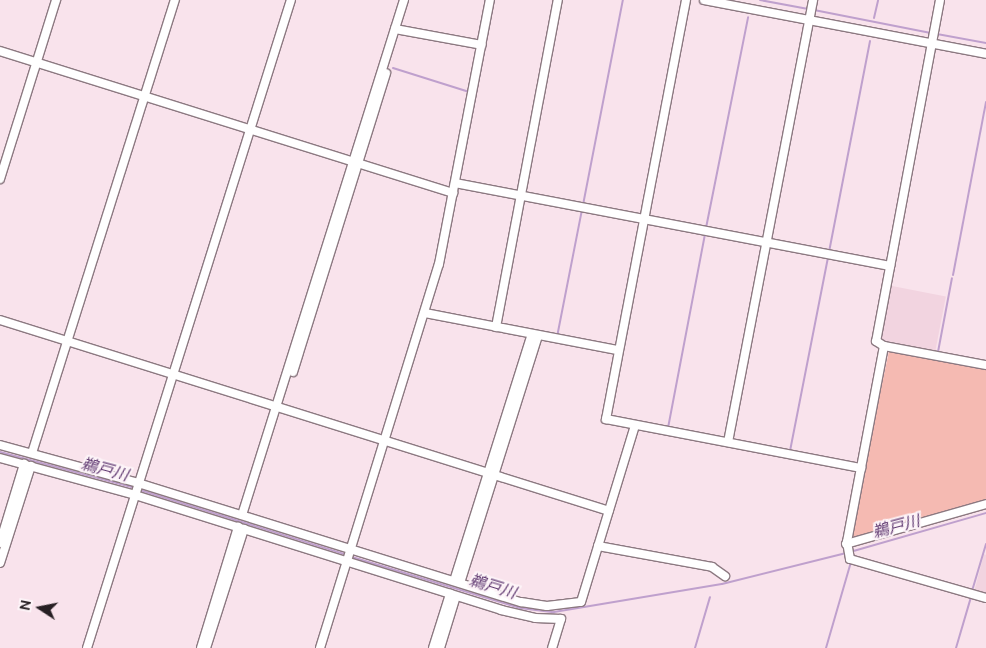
<!DOCTYPE html>
<html>
<head>
<meta charset="utf-8">
<style>
	body { margin:0 }
	#map { position:relative; width:986px; height:648px; overflow:hidden; background:#f9e3ec; font-family:Ubuntu,"Noto Sans JP",sans-serif }
	div>[style] { position:absolute }
	.built>* { inset:0; background:#f2d4e0; transform-origin:0 0 }
	.green>* { inset:0; background:#f5bab2 }
	.stream>* { height:2px; margin:-1px; padding:0 1px; transform-origin:1px; border-radius:1px; background:#bfa0cd }
	.roads { filter:drop-shadow(1px 0 #8c7981) drop-shadow(-1px 0 #8c7981) drop-shadow(0 1px #8c7981) drop-shadow(0 -1px #8c7981) }
	.minor>* { height:8px; margin:-4px; padding:0 4px; transform-origin:4px; border-radius:4px; background:#fff }
	span { translate:-50% -50%; white-space:nowrap; text-align:center; line-height:1.15; -webkit-text-stroke:4px #fdf4f8; paint-order:stroke }
	.water-label { font-size:16px; color:#603971; font-style:italic }
	.north { position:absolute; left:15px; top:583px; width:50px; height:50px; -webkit-text-stroke:4px #fdf4f8; paint-order:stroke; rotate:281deg; font-size:14px; font-weight:700; line-height:20px; text-align:center; color:#271f23 }
	.north::after { content:''; display:block; margin:auto; width:18px; height:22px; background:#271f23; clip-path:polygon(50% 0,100% 100%,50% 72%,0 100%) }
</style>
</head>
<body>
<div id="map">
	<div class="built">
		<div style="left:887px;top:285px;width:60px;height:55px;rotate:11deg"></div>
		<div style="clip-path:polygon(984px 554px,986px 555px,986px 596px,974px 592px)"></div>
	</div>
	<div class="green">
		<div style="clip-path:polygon(889px 351px,986px 369px,986px 501px,855px 539px,850px 536px)"></div>
	</div>
	<div class="stream">
		<div style="left:760px;top:0;width:49px;rotate:10.6deg"></div>
		<div style="left:814px;top:10px;width:119px;rotate:11.1deg"></div>
		<div style="left:874px;top:18px;width:18px;rotate:-77deg"></div>
		<div style="left:937px;top:34px;width:50px;rotate:10.4deg"></div>
		<div style="left:393px;top:68px;width:80px;rotate:17.5deg"></div>
		<div style="left:465px;top:150px;width:153px;rotate:-79.1deg"></div>
		<div style="left:583px;top:205px;width:209px;rotate:-79deg"></div>
		<div style="left:706px;top:228px;width:215px;rotate:-78.7deg"></div>
		<div style="left:829px;top:252px;width:215px;rotate:-79deg"></div>
		<div style="left:953px;top:275px;width:176px;rotate:-79.2deg"></div>
		<div style="left:557px;top:337px;width:130px;rotate:-78.9deg"></div>
		<div style="left:938px;top:352px;width:75px;rotate:-79.3deg"></div>
		<div style="left:174px;top:358px;width:236px;rotate:-72.5deg"></div>
		<div style="left:668px;top:428px;width:197px;rotate:-79.2deg"></div>
		<div style="left:790px;top:451px;width:197px;rotate:-78.9deg"></div>
		<div style="left:0;top:452px;width:140px;rotate:14.9deg"></div>
		<div style="left:140px;top:490px;width:217px;rotate:17.4deg"></div>
		<div style="left:850px;top:552px;width:141px;rotate:-16deg"></div>
		<div style="left:352px;top:557px;width:176px;rotate:16.9deg"></div>
		<div style="left:520px;top:608px;width:34px;rotate:7deg"></div>
		<div style="left:554px;top:612px;width:170px;rotate:-9.5deg"></div>
		<div style="left:722px;top:584px;width:128px;rotate:-14deg"></div>
		<div style="left:972px;top:591px;width:49px;rotate:-73.4deg"></div>
		<div style="left:695px;top:648px;width:53px;rotate:-73.6deg"></div>
		<div style="left:826px;top:648px;width:90px;rotate:-73.8deg"></div>
		<div style="left:956px;top:648px;width:53px;rotate:-73.6deg"></div>
	</div>
	<div class="roads">
		<div class="minor">
			<div style="left:686px;top:0;width:427px;rotate:100.8deg"></div>
			<div style="left:606px;top:419px;width:260px;rotate:10.9deg"></div>
			<div style="left:704px;top:0;width:287px;rotate:10.8deg"></div>
			<div style="left:940px;top:0;width:347px;rotate:100.6deg"></div>
			<div style="left:876px;top:341px;width:9px;rotate:32deg"></div>
			<div style="left:884px;top:346px;width:104px;rotate:10.6deg"></div>
			<div style="left:395px;top:29px;width:88px;rotate:10.4deg"></div>
			<div style="left:0;top:51px;width:475px;rotate:17.4deg"></div>
			<div style="left:0;top:179px;width:188px;rotate:-72.6deg"></div>
			<div style="left:455px;top:183px;width:443px;rotate:10.8deg"></div>
			<div style="left:425px;top:313px;width:197px;rotate:10.9deg"></div>
			<div style="left:0;top:320px;width:638px;rotate:17.41deg"></div>
			<div style="left:496px;top:327px;width:333px;rotate:-79.3deg"></div>
			<div style="left:884px;top:346px;width:199px;rotate:100.7deg"></div>
			<div style="left:847px;top:542px;width:17px;rotate:80deg"></div>
			<div style="left:850px;top:559px;width:141px;rotate:16deg"></div>
			<div style="left:293px;top:372px;width:313px;rotate:-72.7deg"></div>
			<div style="left:728px;top:442px;width:450px;rotate:-79.1deg"></div>
			<div style="left:0;top:445px;width:143px;rotate:15.4deg"></div>
			<div style="left:138px;top:483px;width:401px;rotate:17.3deg"></div>
			<div style="left:521px;top:602px;width:26px;rotate:9deg"></div>
			<div style="left:547px;top:606px;width:34px;rotate:-7deg"></div>
			<div style="left:581px;top:602px;width:185px;rotate:-73deg"></div>
			<div style="left:32px;top:453px;width:475px;rotate:-72.5deg"></div>
			<div style="left:0;top:458px;width:140px;rotate:15.3deg"></div>
			<div style="left:135px;top:495px;width:384px;rotate:17.4deg"></div>
			<div style="left:501px;top:610px;width:35px;rotate:13deg"></div>
			<div style="left:535px;top:618px;width:26px;rotate:2deg"></div>
			<div style="left:561px;top:619px;width:30px;rotate:107deg"></div>
			<div style="left:242px;top:515px;width:540px;rotate:-72.54deg"></div>
			<div style="left:0;top:543px;width:83px;rotate:-73.1deg"></div>
			<div style="left:846px;top:544px;width:146px;rotate:-15.9deg"></div>
			<div style="left:598px;top:546px;width:116px;rotate:10.4deg"></div>
			<div style="left:712px;top:567px;width:16px;rotate:35deg"></div>
			<div style="left:0;top:563px;width:102px;rotate:-72.3deg"></div>
			<div style="left:454px;top:581px;width:259px;rotate:-72.5deg"></div>
			<div style="left:460px;top:583px;width:260px;rotate:-72.5deg"></div>
			<div style="left:87px;top:648px;width:679px;rotate:-72.53deg"></div>
			<div style="left:201px;top:648px;width:127px;rotate:-73deg"></div>
			<div style="left:206px;top:648px;width:125px;rotate:-72.3deg"></div>
			<div style="left:320px;top:648px;width:402px;rotate:-72.8deg"></div>
			<div style="left:439px;top:264px;width:269px;rotate:-79.1deg"></div>
			<div style="left:433px;top:648px;width:57px;rotate:-72.5deg"></div>
			<div style="left:440px;top:648px;width:54px;rotate:-72.9deg"></div>
		</div>
	</div>
	<div class="water-label">
		<span style="left:105px;top:469px;rotate:15deg">鵜戸川</span>
		<span style="left:896px;top:526px;rotate:-15deg">鵜戸川</span>
		<span style="left:493px;top:586px;rotate:17deg">鵜戸川</span>
	</div>
	<div class="north">N</div>
</div>
</body>
</html>
